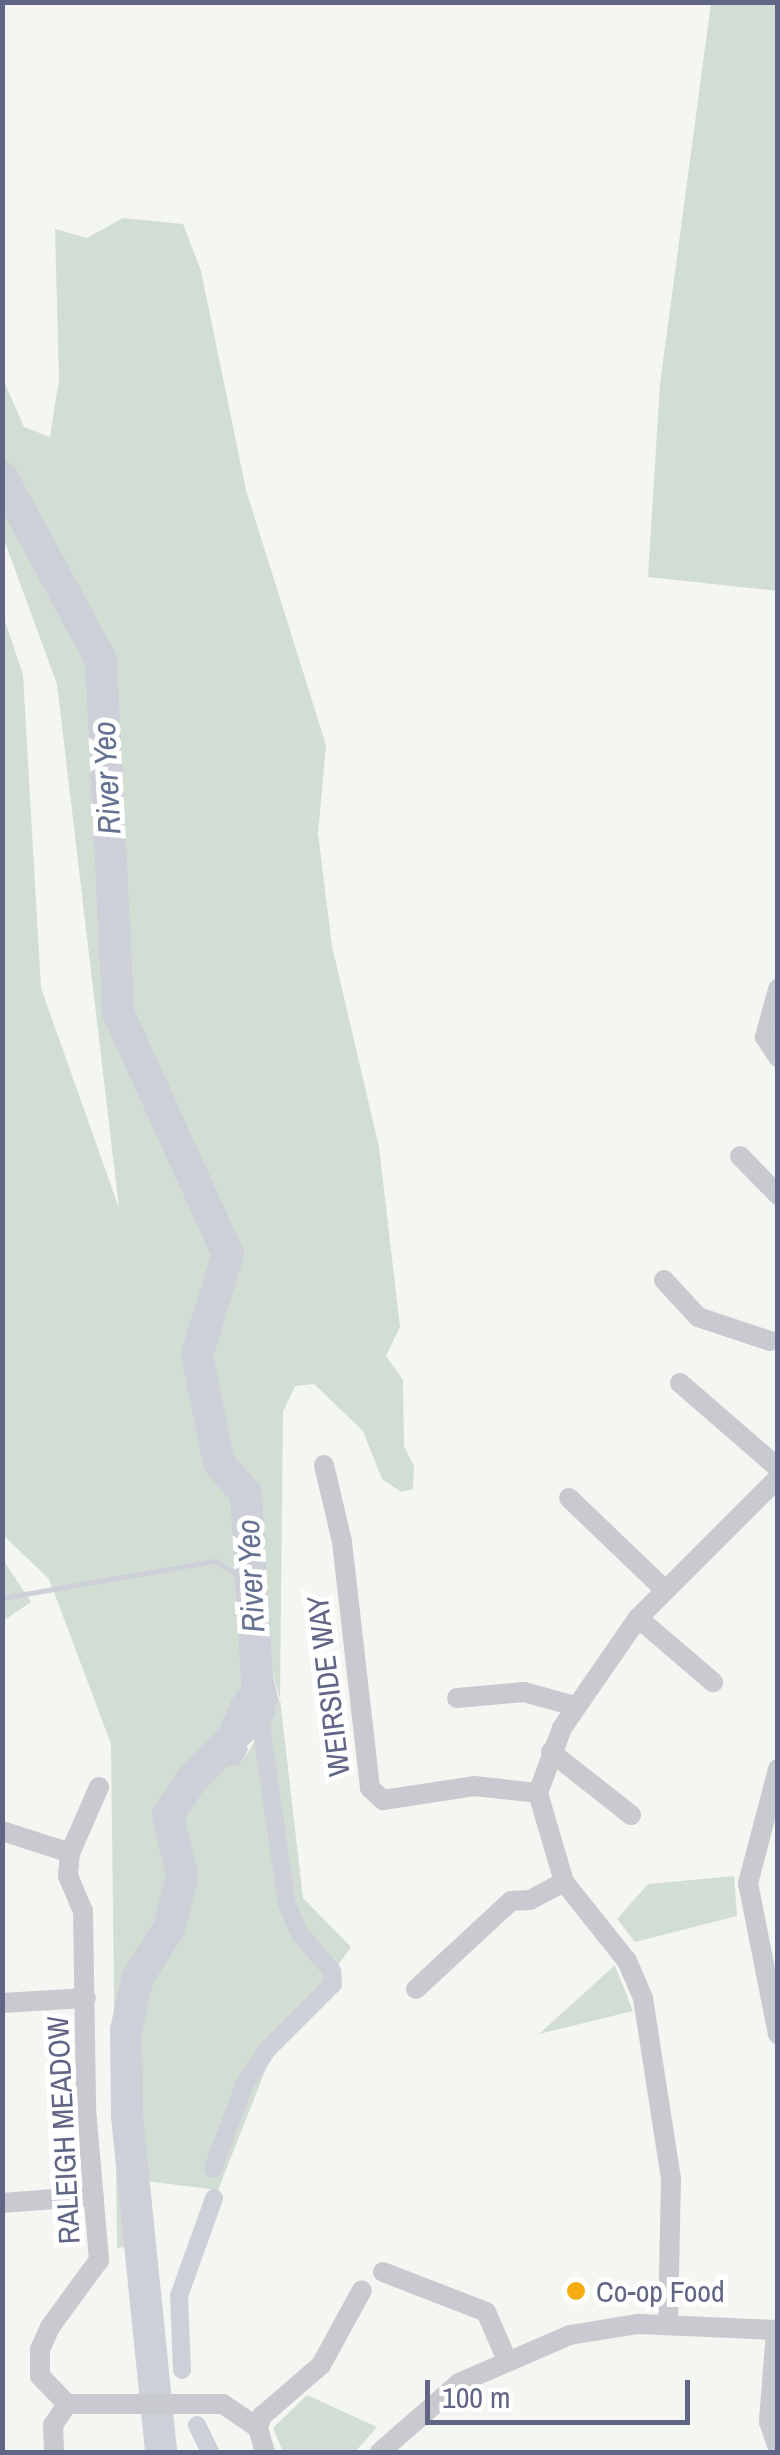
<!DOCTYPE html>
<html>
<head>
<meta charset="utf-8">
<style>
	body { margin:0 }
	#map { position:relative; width:780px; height:2455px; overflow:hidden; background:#f4f6f1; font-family:"Archivo Narrow",sans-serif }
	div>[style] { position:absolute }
	.green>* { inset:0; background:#d2ded3 }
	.water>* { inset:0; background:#cdd0d8 }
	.stream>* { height:5px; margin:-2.5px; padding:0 2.5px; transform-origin:2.5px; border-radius:2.5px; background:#cdd0d8 }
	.canal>* { height:18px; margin:-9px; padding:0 9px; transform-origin:9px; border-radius:9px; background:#cdd0d8 }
	.river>* { height:32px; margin:-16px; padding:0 16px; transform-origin:16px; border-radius:16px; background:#cdd0d8 }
	.minor>* { height:20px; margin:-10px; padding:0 10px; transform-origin:10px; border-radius:10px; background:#c9cacf }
	.dots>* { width:28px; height:28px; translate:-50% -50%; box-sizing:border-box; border:5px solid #fff; border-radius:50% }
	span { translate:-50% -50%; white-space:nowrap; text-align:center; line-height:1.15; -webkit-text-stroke:10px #fff; paint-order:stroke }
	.street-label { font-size:30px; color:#616586 }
	.poi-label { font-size:30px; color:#616586 }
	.left { translate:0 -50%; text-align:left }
	.water-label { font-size:32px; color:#667291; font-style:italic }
	.frame { position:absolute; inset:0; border:5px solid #616586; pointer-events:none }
	.scale { position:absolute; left:425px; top:2380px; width:265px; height:45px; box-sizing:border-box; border:5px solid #616586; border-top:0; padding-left:12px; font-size:30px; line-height:35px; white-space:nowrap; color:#616586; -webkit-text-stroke:8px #fff; paint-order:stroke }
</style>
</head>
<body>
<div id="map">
	<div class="green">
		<div style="clip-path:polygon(711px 3px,777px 3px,777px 591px,648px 577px,660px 384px)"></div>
		<div style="clip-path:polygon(evenodd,123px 218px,183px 224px,201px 271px,246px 490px,326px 745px,318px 833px,332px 946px,379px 1147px,400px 1327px,386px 1356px,403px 1380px,404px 1446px,414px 1466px,413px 1489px,401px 1492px,382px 1479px,363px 1431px,314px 1384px,295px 1386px,283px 1412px,280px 1699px,303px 1898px,351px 1947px,269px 2061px,218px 2190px,145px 2181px,145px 2245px,117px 2248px,111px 1744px,49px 1579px,3px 1535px,5px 621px,23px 675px,41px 988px,119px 1208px,57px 684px,3px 537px,3px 379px,24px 427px,50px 437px,59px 379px,55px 229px,87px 238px,123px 218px,267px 1652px,280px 1700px,240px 1765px,232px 1699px,267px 1652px)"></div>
		<div style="clip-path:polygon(2px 1558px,31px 1602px,3px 1621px,2px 1621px)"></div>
		<div style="clip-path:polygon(734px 1876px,737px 1916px,635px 1942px,617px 1919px,648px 1884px)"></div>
		<div style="clip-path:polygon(615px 1966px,633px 2011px,539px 2034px,614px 1966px)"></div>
		<div style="clip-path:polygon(307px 2395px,377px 2427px,355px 2452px,283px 2452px,273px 2428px)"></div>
	</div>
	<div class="water">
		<div style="clip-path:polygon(267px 1651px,279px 1701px,262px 1729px,243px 1734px,248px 1750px,240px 1765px,214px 1768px,209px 1753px,232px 1699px)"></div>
	</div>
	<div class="stream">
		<div style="left:2px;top:1598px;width:216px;rotate:-9.9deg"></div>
		<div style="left:215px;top:1561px;width:44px;rotate:31.2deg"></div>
	</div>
	<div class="canal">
		<div style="left:213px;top:2169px;width:90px;rotate:-69.7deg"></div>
		<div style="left:244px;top:2085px;width:42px;rotate:-56.7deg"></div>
		<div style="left:267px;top:2050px;width:93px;rotate:-45deg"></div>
		<div style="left:333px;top:1984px;width:13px;rotate:-94deg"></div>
		<div style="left:332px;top:1971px;width:49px;rotate:-130.9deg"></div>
		<div style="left:300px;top:1934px;width:32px;rotate:-114deg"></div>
		<div style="left:287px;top:1905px;width:196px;rotate:-98.2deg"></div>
		<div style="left:182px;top:2370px;width:74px;rotate:-92.3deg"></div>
		<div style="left:179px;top:2296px;width:104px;rotate:-70.3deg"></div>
		<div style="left:197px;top:2425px;width:30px;rotate:64deg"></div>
	</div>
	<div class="river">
		<div style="left:2px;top:477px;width:208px;rotate:61.6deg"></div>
		<div style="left:101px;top:660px;width:352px;rotate:87.2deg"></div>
		<div style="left:118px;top:1012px;width:266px;rotate:65.6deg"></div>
		<div style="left:228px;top:1254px;width:106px;rotate:107.1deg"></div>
		<div style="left:197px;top:1355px;width:110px;rotate:78.5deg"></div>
		<div style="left:219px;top:1463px;width:41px;rotate:48.9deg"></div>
		<div style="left:246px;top:1494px;width:217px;rotate:86.6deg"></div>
		<div style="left:259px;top:1711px;width:95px;rotate:134.6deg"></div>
		<div style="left:192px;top:1779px;width:43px;rotate:123.7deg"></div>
		<div style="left:168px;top:1815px;width:63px;rotate:77.1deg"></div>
		<div style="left:182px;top:1876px;width:54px;rotate:104deg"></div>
		<div style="left:169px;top:1928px;width:58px;rotate:122.3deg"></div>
		<div style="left:138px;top:1977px;width:54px;rotate:102.8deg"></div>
		<div style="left:126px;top:2030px;width:86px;rotate:89.3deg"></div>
		<div style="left:127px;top:2116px;width:338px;rotate:84.2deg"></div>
	</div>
	<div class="minor">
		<div style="left:778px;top:989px;width:50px;rotate:105.2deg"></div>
		<div style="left:765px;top:1037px;width:24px;rotate:57deg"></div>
		<div style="left:740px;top:1156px;width:54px;rotate:45.7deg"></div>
		<div style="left:664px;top:1280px;width:50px;rotate:47.4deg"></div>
		<div style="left:698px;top:1317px;width:76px;rotate:18.4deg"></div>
		<div style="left:680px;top:1383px;width:130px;rotate:40.9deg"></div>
		<div style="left:324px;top:1465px;width:79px;rotate:76.8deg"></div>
		<div style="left:342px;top:1542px;width:248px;rotate:83.5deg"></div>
		<div style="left:370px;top:1788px;width:18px;rotate:43deg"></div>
		<div style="left:383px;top:1800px;width:92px;rotate:-8.7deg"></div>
		<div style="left:474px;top:1786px;width:64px;rotate:6.2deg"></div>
		<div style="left:569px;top:1498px;width:133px;rotate:43.8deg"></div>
		<div style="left:638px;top:1618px;width:99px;rotate:40.5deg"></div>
		<div style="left:457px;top:1698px;width:67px;rotate:-5.1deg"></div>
		<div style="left:524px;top:1692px;width:52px;rotate:15.6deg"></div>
		<div style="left:551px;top:1752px;width:102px;rotate:38.2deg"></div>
		<div style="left:778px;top:1769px;width:118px;rotate:104.7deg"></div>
		<div style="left:748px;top:1883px;width:154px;rotate:78.8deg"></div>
		<div style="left:99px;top:1787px;width:72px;rotate:113.7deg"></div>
		<div style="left:70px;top:1853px;width:23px;rotate:95deg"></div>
		<div style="left:68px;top:1876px;width:38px;rotate:67deg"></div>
		<div style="left:83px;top:1911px;width:197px;rotate:89.1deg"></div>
		<div style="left:86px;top:2108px;width:153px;rotate:85.1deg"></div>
		<div style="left:99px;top:2260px;width:83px;rotate:126.2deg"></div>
		<div style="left:50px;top:2327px;width:24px;rotate:114deg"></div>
		<div style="left:40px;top:2349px;width:27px;rotate:90deg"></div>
		<div style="left:40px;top:2376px;width:39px;rotate:46deg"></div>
		<div style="left:67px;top:2404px;width:156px"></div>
		<div style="left:223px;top:2404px;width:42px;rotate:34.4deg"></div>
		<div style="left:258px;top:2428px;width:25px;rotate:74deg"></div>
		<div style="left:538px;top:1793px;width:93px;rotate:73.7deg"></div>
		<div style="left:564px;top:1882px;width:101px;rotate:51.4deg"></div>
		<div style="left:627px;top:1961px;width:40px;rotate:66.6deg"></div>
		<div style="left:643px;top:1998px;width:183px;rotate:81.2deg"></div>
		<div style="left:671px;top:2179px;width:146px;rotate:91.2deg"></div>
		<div style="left:538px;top:1793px;width:69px;rotate:-69.7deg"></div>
		<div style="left:562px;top:1728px;width:134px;rotate:-55.4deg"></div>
		<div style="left:638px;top:1618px;width:198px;rotate:-45deg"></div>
		<div style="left:2px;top:1831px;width:71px;rotate:17.9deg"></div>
		<div style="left:416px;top:1989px;width:129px;rotate:-42.8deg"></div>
		<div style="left:511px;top:1901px;width:19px;rotate:-3deg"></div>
		<div style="left:530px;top:1900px;width:38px;rotate:-28deg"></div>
		<div style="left:2px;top:2003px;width:84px;rotate:-3.4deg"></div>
		<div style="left:2px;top:2203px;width:92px;rotate:-4.4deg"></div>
		<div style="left:383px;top:2272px;width:110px;rotate:21.2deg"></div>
		<div style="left:486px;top:2312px;width:50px;rotate:66.5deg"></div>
		<div style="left:776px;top:2330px;width:92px;rotate:94.4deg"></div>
		<div style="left:769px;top:2422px;width:28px;rotate:71deg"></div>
		<div style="left:258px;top:2428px;width:13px;rotate:-72deg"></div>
		<div style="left:262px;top:2416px;width:78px;rotate:-40.8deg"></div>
		<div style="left:321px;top:2365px;width:85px;rotate:-61.3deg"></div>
		<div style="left:54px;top:2452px;width:27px;rotate:-92deg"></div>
		<div style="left:53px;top:2425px;width:25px;rotate:-56deg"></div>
		<div style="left:380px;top:2452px;width:105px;rotate:-41.1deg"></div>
		<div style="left:459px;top:2383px;width:121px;rotate:-23.4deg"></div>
		<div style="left:570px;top:2335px;width:69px;rotate:-9.2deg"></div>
		<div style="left:638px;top:2324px;width:140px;rotate:2.5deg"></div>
	</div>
	<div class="dots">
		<div style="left:576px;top:2291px;background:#f6ac11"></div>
	</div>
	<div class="street-label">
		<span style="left:328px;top:1686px;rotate:-97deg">WEIRSIDE WAY</span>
		<span style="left:63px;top:2130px;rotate:-93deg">RALEIGH MEADOW</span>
	</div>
	<div class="poi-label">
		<span class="left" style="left:596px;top:2291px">Co-op Food</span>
	</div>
	<div class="water-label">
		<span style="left:107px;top:778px;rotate:-93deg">River Yeo</span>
		<span style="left:251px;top:1576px;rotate:-93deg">River Yeo</span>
	</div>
	<div class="frame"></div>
	<div class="scale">100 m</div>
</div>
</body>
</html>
